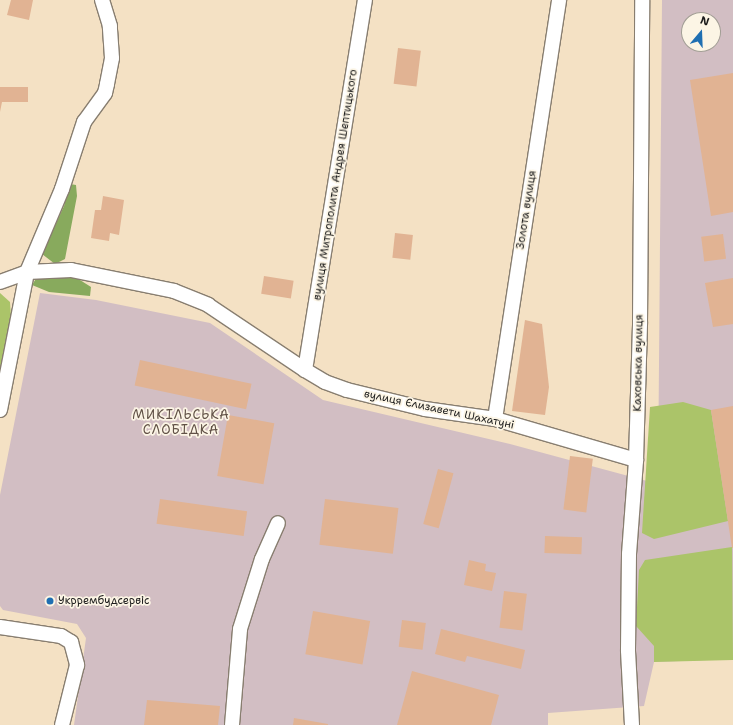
<!DOCTYPE html>
<html>
<head>
<meta charset="utf-8">
<style>
	body { margin:0 }
	#map { position:relative; width:733px; height:725px; overflow:hidden; background:#f4e1c4; font-family:"Shantell Sans",sans-serif }
	div>[style] { position:absolute }
	.industrial>* { inset:0; background:#d2bec3 }
	.green>* { inset:0; background:#abc469 }
	.forest>* { inset:0; background:#88aa5d }
	.building>* { inset:0; background:#e1b393; transform-origin:0 0 }
	.roads { filter:drop-shadow(1px 0 #887e70) drop-shadow(-1px 0 #887e70) drop-shadow(0 1px #887e70) drop-shadow(0 -1px #887e70) }
	.street>* { height:14px; margin:-7px; padding:0 7px; transform-origin:7px; border-radius:7px; background:#fff }
	.dots>* { width:11px; height:11px; translate:-50% -50%; box-sizing:border-box; border:2px solid #fcf5e5; border-radius:50% }
	span { translate:-50% -50%; white-space:nowrap; text-align:center; line-height:1.15; -webkit-text-stroke:3.5px #fcf5e5; paint-order:stroke }
	.street-label { font-size:11px; color:#1c1c1c }
	.poi-label { font-size:11px; color:#1c1c1c }
	.left { translate:0 -50%; text-align:left }
	.quarter-label { font-size:13px; color:#615146; letter-spacing:1px }
	.north { position:absolute; left:681px; top:12px; width:40px; height:40px; box-sizing:border-box; background:#fcf5e5; border:1px solid #a29e95; border-radius:50%; rotate:19deg; font-size:11px; font-weight:700; line-height:16px; text-align:center; color:#1c1c1c }
	.north::after { content:''; display:block; margin:auto; width:14px; height:18px; background:#1f6fb2; clip-path:polygon(50% 0,100% 100%,50% 72%,0 100%) }
</style>
</head>
<body>
<div id="map">
	<div class="industrial">
		<div style="clip-path:polygon(evenodd,662px 0,733px 0,733px 659px,654px 662px,644px 706px,548px 713px,548px 725px,74px 725px,86px 638px,77px 624px,3px 610px,0 606px,0 495px,40px 293px,96px 300px,210px 323px,323px 400px,510px 444px,658px 484px,662px 0,689px 20px,713px 20px,713px 44px,689px 44px,689px 20px)"></div>
	</div>
	<div class="green">
		<div style="clip-path:polygon(0 293px,10px 302px,11px 317px,0 368px)"></div>
		<div style="clip-path:polygon(683px 402px,711px 410px,728px 521px,654px 539px,642px 533px,650px 407px)"></div>
		<div style="clip-path:polygon(732px 547px,733px 660px,654px 662px,654px 646px,636px 626px,639px 570px,645px 560px)"></div>
	</div>
	<div class="forest">
		<div style="clip-path:polygon(70px 184px,76px 185px,77px 196px,65px 259px,55px 264px,42px 254px,64px 206px)"></div>
		<div style="clip-path:polygon(69px 273px,91px 287px,90px 296px,49px 292px,32px 285px,37px 277px)"></div>
	</div>
	<div class="building">
		<div style="clip-path:polygon(11px 0,33px 0,29px 20px,7px 15px)"></div>
		<div style="left:398px;top:48px;width:23px;height:36px;rotate:7deg"></div>
		<div style="clip-path:polygon(733px 73px,733px 212px,711px 216px,690px 80px)"></div>
		<div style="clip-path:polygon(0 87px,28px 87px,28px 102px,2px 102px,0 112px)"></div>
		<div style="clip-path:polygon(103px 196px,124px 200px,119px 235px,110px 233px,109px 241px,91px 238px,95px 210px,101px 210px)"></div>
		<div style="left:395px;top:233px;width:18px;height:25px;rotate:6deg"></div>
		<div style="left:723px;top:234px;width:25px;height:22px;rotate:83deg"></div>
		<div style="left:264px;top:276px;width:30px;height:18px;rotate:9deg"></div>
		<div style="clip-path:polygon(733px 278px,733px 324px,713px 327px,705px 283px)"></div>
		<div style="clip-path:polygon(525px 320px,542px 324px,549px 387px,545px 415px,512px 411px)"></div>
		<div style="left:140px;top:360px;width:114px;height:26px;rotate:12deg"></div>
		<div style="clip-path:polygon(733px 406px,733px 548px,732px 548px,711px 410px)"></div>
		<div style="left:228px;top:415px;width:47px;height:62px;rotate:10deg"></div>
		<div style="left:570px;top:456px;width:23px;height:54px;rotate:7deg"></div>
		<div style="left:438px;top:469px;width:16px;height:57px;rotate:15deg"></div>
		<div style="left:160px;top:499px;width:88px;height:25px;rotate:8deg"></div>
		<div style="left:325px;top:499px;width:74px;height:46px;rotate:7deg"></div>
		<div style="left:545px;top:536px;width:37px;height:17px;rotate:2deg"></div>
		<div style="clip-path:polygon(469px 560px,486px 564px,485px 571px,496px 573px,492px 591px,464px 585px)"></div>
		<div style="left:504px;top:591px;width:23px;height:37px;rotate:7deg"></div>
		<div style="left:313px;top:611px;width:58px;height:44px;rotate:10deg"></div>
		<div style="left:402px;top:620px;width:24px;height:27px;rotate:7deg"></div>
		<div style="clip-path:polygon(441px 629px,525px 650px,521px 669px,467px 656px,465px 662px,435px 654px)"></div>
		<div style="clip-path:polygon(412px 671px,499px 695px,491px 725px,397px 725px)"></div>
		<div style="clip-path:polygon(147px 700px,220px 706px,218px 725px,144px 725px)"></div>
		<div style="clip-path:polygon(294px 718px,328px 724px,328px 725px,293px 725px)"></div>
	</div>
	<div class="roads">
		<div class="street">
			<div style="left:0;top:282px;width:29px;rotate:-20deg"></div>
			<div style="left:27px;top:272px;width:44px;rotate:-2.6deg"></div>
			<div style="left:71px;top:270px;width:105px;rotate:11.5deg"></div>
			<div style="left:174px;top:291px;width:37px;rotate:22deg"></div>
			<div style="left:208px;top:305px;width:117px;rotate:33.8deg"></div>
			<div style="left:305px;top:370px;width:23px;rotate:31deg"></div>
			<div style="left:325px;top:382px;width:23px;rotate:20deg"></div>
			<div style="left:347px;top:390px;width:80px;rotate:13.7deg"></div>
			<div style="left:425px;top:409px;width:71px;rotate:8.1deg"></div>
			<div style="left:495px;top:419px;width:147px;rotate:16.2deg"></div>
			<div style="left:305px;top:370px;width:375px;rotate:-80.8deg"></div>
			<div style="left:0;top:410px;width:141px;rotate:-78.9deg"></div>
			<div style="left:27px;top:272px;width:90px;rotate:-67.1deg"></div>
			<div style="left:62px;top:189px;width:71px;rotate:-71.8deg"></div>
			<div style="left:84px;top:122px;width:36px;rotate:-54deg"></div>
			<div style="left:105px;top:93px;width:9px;rotate:-77deg"></div>
			<div style="left:107px;top:84px;width:26px;rotate:-79deg"></div>
			<div style="left:112px;top:58px;width:32px;rotate:-94deg"></div>
			<div style="left:110px;top:26px;width:27px;rotate:-107deg"></div>
			<div style="left:495px;top:419px;width:424px;rotate:-81.3deg"></div>
			<div style="left:0;top:627px;width:62px;rotate:8.4deg"></div>
			<div style="left:61px;top:636px;width:12px;rotate:31deg"></div>
			<div style="left:71px;top:642px;width:24px;rotate:75deg"></div>
			<div style="left:77px;top:665px;width:62px;rotate:104deg"></div>
			<div style="left:232px;top:725px;width:96px;rotate:-85.2deg"></div>
			<div style="left:240px;top:629px;width:73px;rotate:-72.6deg"></div>
			<div style="left:262px;top:559px;width:39px;rotate:-66deg"></div>
			<div style="left:632px;top:725px;width:75px;rotate:-93.1deg"></div>
			<div style="left:628px;top:650px;width:96px;rotate:-89.4deg"></div>
			<div style="left:629px;top:554px;width:94px;rotate:-85.7deg"></div>
			<div style="left:636px;top:460px;width:138px;rotate:-88.3deg"></div>
			<div style="left:640px;top:322px;width:322px;rotate:-89.6deg"></div>
		</div>
	</div>
	<div class="dots">
		<div style="left:50px;top:601px;background:#1f6fb2"></div>
	</div>
	<div class="street-label">
		<span style="left:336px;top:185px;rotate:-81deg">вулиця Митрополита Андрея Шептицького</span>
		<span style="left:527px;top:210px;rotate:-81deg">Золота вулиця</span>
		<span style="left:639px;top:363px;rotate:-89deg">Каховська вулиця</span>
		<span style="left:439px;top:410px;rotate:12deg">вулиця Єлизавети Шахатуні</span>
	</div>
	<div class="poi-label">
		<span class="left" style="left:58px;top:601px">Укррембудсервіс</span>
	</div>
	<div class="quarter-label">
		<span style="left:181px;top:423px">МИКІЛЬСЬКА<br>СЛОБІДКА</span>
	</div>
	<div class="north">N</div>
</div>
</body>
</html>
